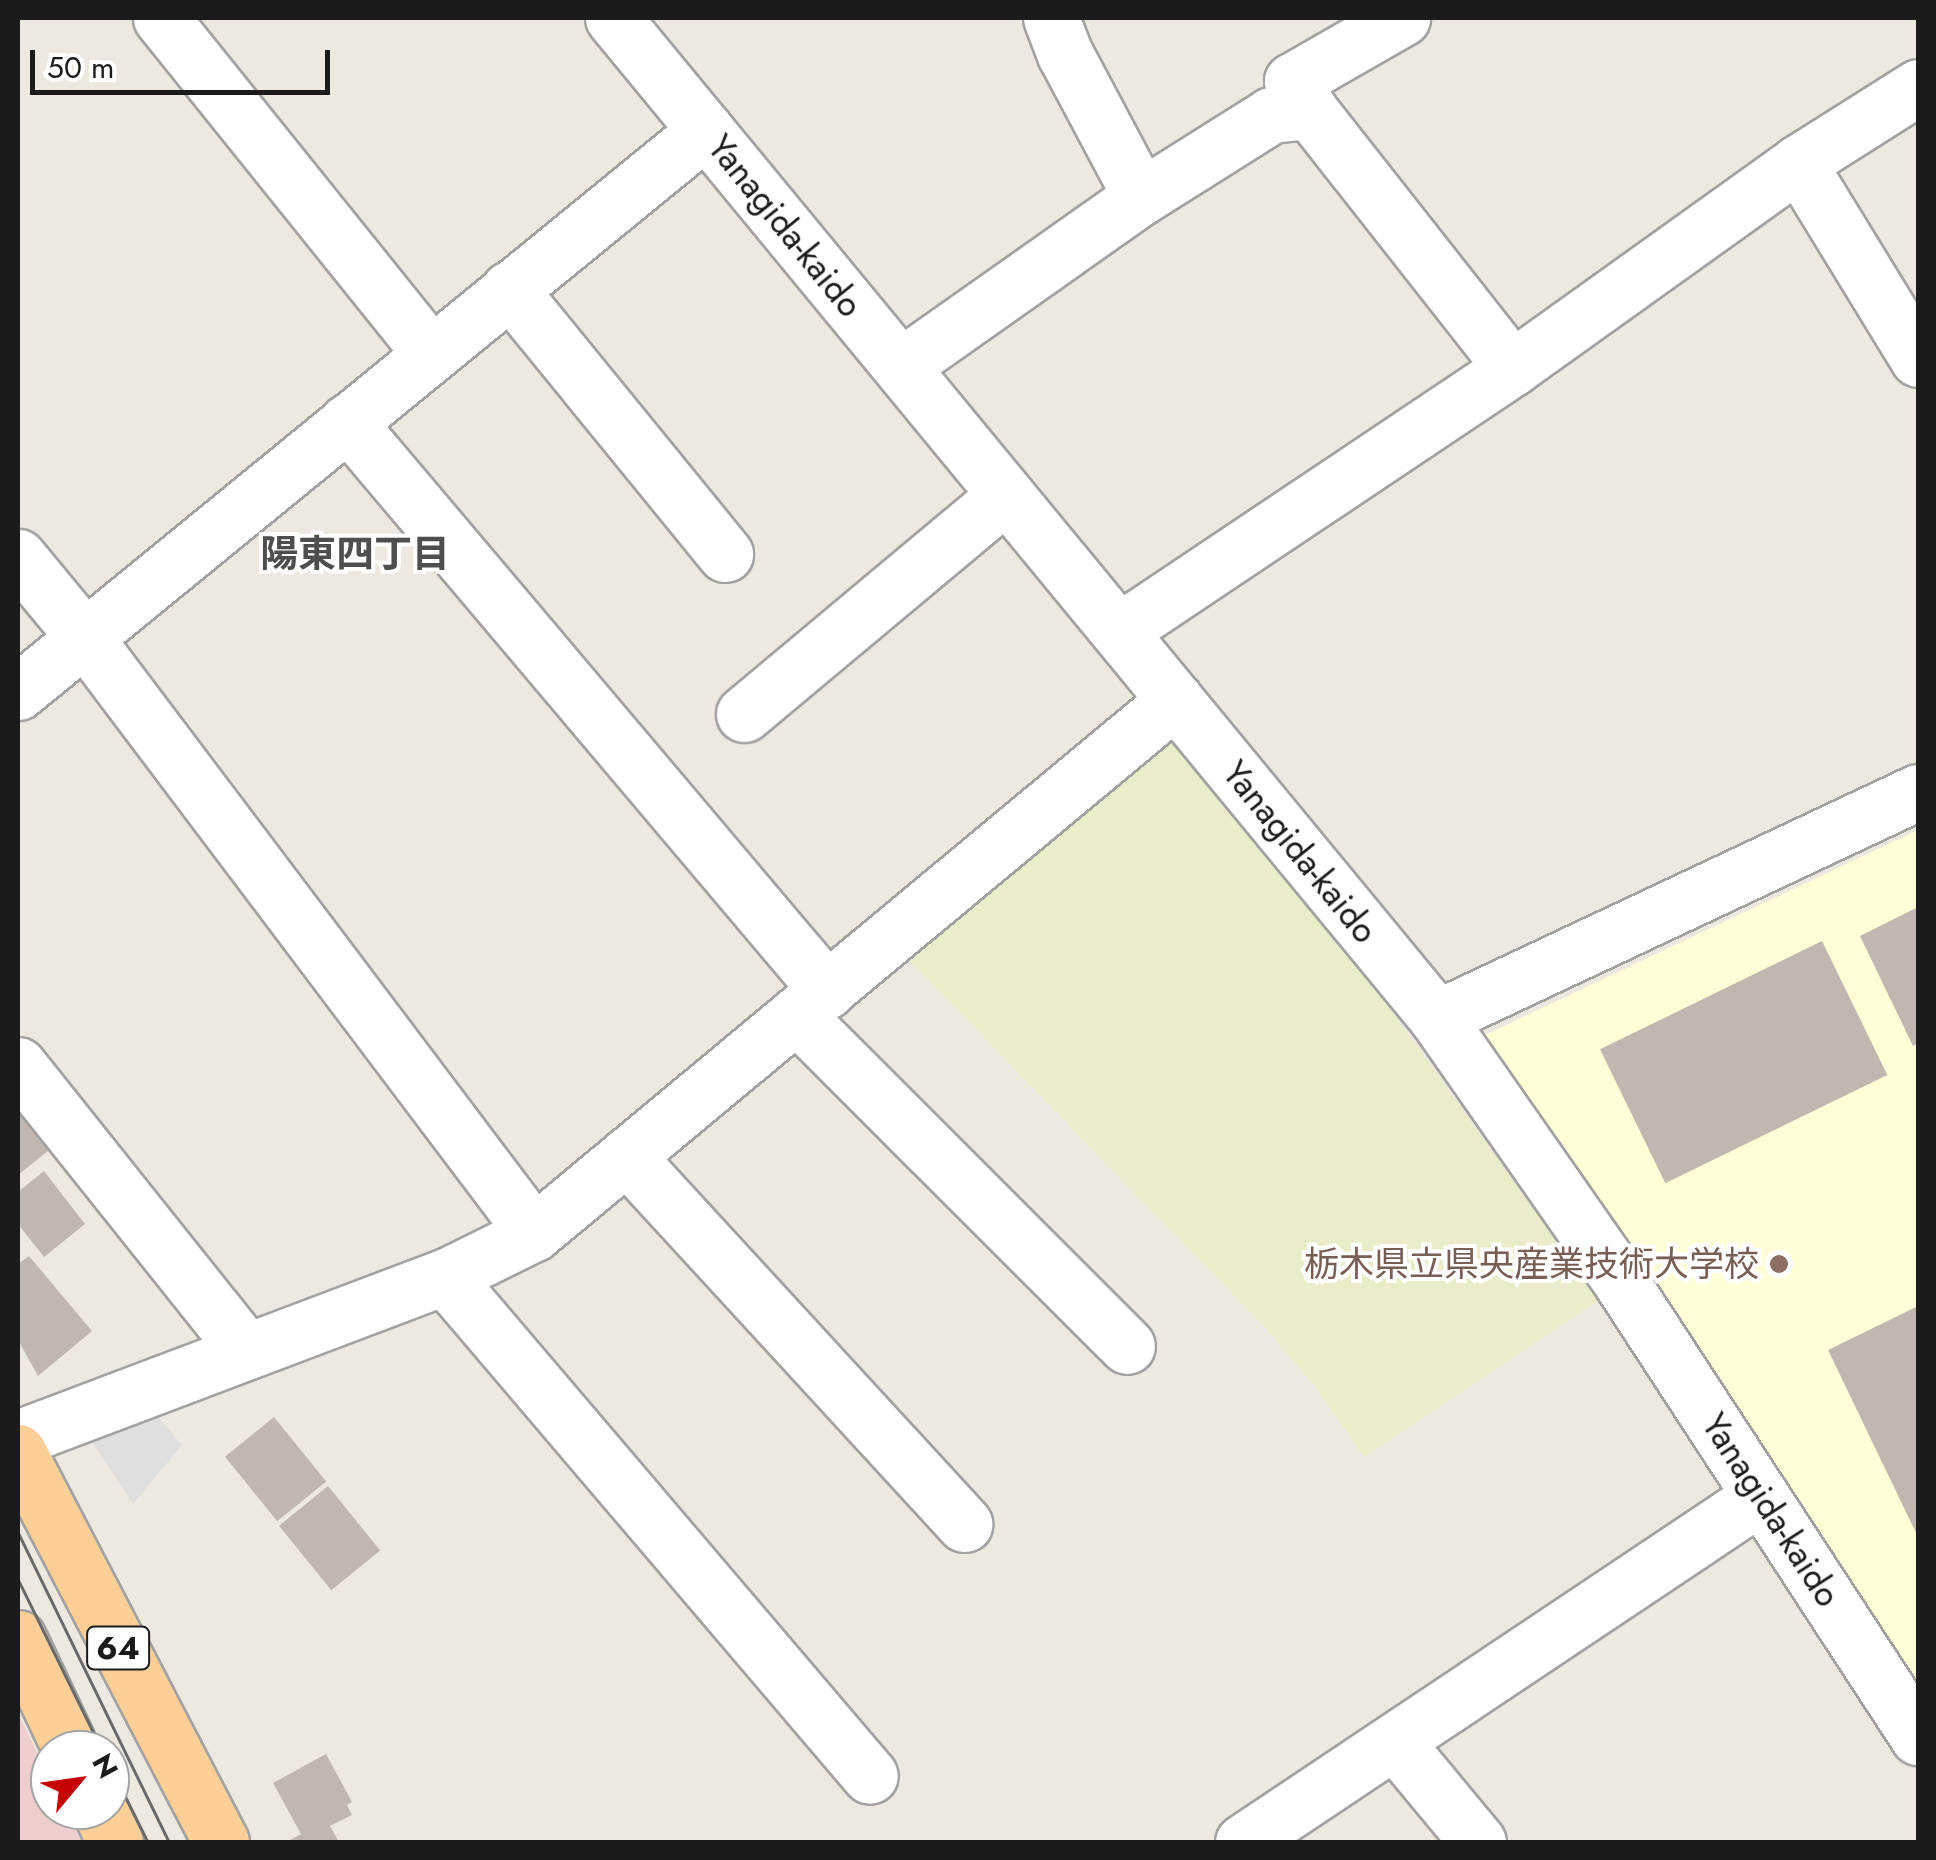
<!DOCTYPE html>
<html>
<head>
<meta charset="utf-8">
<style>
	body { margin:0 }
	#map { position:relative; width:1936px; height:1860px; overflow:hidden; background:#ede8e0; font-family:Jost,"Noto Sans JP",sans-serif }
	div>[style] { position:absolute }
	.commercial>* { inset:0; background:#eecfce }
	.education>* { inset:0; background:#fffed7 }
	.farmland>* { inset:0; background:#eaecca }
	.parking>* { inset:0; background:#dfdfdf }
	.building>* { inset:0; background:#c1b7b0; transform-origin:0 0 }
	.roads { filter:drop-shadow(2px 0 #a2a2a2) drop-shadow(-2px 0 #a2a2a2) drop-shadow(0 2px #a2a2a2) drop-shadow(0 -2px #a2a2a2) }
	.minor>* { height:55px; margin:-27.5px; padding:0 27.5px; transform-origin:27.5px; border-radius:27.5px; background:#fff }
	.major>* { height:55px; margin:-27.5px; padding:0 27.5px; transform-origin:27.5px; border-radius:27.5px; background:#fbcf96 }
	.tram>* { height:2.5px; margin:-1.25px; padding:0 1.25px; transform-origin:1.25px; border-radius:1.25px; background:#696969 }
	.dots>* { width:28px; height:28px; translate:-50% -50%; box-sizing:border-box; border:5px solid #fff; border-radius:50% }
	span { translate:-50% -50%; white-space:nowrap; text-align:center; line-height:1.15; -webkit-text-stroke:8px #fff; paint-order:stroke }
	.shield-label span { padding:2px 8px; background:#fff; border:2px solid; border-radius:8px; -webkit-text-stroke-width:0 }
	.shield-label { font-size:32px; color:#1b1b1b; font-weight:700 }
	.street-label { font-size:35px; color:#1b1b1b }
	.education-label { font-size:35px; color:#785e54 }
	.right { translate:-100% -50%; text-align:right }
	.neighbourhood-label { font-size:38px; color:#4e4e4e; font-weight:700 }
	.frame { position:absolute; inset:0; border:20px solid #1b1b1b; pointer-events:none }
	.north { position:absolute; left:30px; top:1730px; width:100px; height:100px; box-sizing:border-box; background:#fff; border:2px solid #a4a4a4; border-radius:50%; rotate:61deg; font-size:28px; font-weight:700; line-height:40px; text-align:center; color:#1b1b1b }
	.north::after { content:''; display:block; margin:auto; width:35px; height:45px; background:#c50103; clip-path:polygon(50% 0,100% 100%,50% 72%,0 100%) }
	.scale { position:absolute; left:30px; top:50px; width:300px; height:45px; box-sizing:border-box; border:5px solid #1b1b1b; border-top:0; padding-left:12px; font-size:30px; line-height:35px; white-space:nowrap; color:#1b1b1b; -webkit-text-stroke:8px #fff; paint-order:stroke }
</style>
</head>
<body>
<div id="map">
	<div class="commercial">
		<div style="clip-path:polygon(18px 1714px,50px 1778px,50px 1810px,66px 1810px,83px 1842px,18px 1842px)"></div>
	</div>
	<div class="education">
		<div style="clip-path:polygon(1918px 830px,1918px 1690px,1485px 1035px)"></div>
	</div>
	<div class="farmland">
		<div style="clip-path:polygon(1175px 733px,1370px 981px,1599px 1300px,1364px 1457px,1316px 1388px,1267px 1330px,899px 950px)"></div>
	</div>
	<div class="parking">
		<div style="clip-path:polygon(149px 1406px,182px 1445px,133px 1504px,88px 1436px)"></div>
	</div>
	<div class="building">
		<div style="clip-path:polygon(1918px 907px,1918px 1043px,1913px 1046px,1860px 936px)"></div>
		<div style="left:1822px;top:941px;width:149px;height:247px;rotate:64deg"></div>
		<div style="clip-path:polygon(18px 1111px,48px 1151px,18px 1175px)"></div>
		<div style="clip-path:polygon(44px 1171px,85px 1224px,44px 1257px,18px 1224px,18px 1192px)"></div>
		<div style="clip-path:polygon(29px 1256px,92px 1331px,38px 1376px,18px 1340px,18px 1264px)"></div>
		<div style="clip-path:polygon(1918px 1306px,1918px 1537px,1828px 1350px)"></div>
		<div style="left:274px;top:1417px;width:83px;height:63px;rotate:51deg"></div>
		<div style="left:328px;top:1486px;width:83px;height:63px;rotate:51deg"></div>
		<div style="clip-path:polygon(326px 1754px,352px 1802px,347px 1805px,352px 1815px,330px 1826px,339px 1842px,286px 1842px,301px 1834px,273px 1783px)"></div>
	</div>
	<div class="roads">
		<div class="minor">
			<div style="left:161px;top:18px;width:430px;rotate:51.2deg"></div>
			<div style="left:613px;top:18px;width:1296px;rotate:50.51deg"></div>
			<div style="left:1437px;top:1018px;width:325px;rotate:55.1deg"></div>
			<div style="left:1623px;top:1285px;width:540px;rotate:56.87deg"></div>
			<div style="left:1051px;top:18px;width:39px;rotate:69deg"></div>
			<div style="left:1065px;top:54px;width:162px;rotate:62deg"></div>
			<div style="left:1310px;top:111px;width:35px;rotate:-121deg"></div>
			<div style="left:1292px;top:81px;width:127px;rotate:-29.8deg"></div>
			<div style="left:1798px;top:163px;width:230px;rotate:58.5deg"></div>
			<div style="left:509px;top:289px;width:342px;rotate:50.8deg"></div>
			<div style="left:901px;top:366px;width:294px;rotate:-35.2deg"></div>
			<div style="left:1141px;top:197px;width:154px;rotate:-32.2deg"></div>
			<div style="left:1271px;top:115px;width:39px;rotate:-6deg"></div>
			<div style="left:1310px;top:111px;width:327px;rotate:51.8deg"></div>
			<div style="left:347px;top:422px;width:744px;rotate:49.8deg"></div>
			<div style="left:18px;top:557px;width:105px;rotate:50.4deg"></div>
			<div style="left:85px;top:638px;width:745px;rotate:52.96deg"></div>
			<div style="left:1119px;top:631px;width:473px;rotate:-33.8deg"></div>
			<div style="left:1512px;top:368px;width:352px;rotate:-35.6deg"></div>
			<div style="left:1798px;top:163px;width:142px;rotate:-32.3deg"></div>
			<div style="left:18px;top:692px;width:888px;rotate:-39.24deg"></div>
			<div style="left:744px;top:714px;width:341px;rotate:-39.9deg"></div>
			<div style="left:796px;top:1015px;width:468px;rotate:45deg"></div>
			<div style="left:1437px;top:1018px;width:531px;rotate:-25.17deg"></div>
			<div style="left:18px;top:1065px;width:366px;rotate:51.4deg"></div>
			<div style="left:626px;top:1156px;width:500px;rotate:47.4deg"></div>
			<div style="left:445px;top:1277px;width:655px;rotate:49.58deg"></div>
			<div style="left:18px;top:1438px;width:456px;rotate:-20.7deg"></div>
			<div style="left:445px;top:1277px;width:99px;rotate:-26.3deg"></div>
			<div style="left:534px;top:1233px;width:834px;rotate:-39.74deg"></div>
			<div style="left:1395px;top:1742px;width:130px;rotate:50.3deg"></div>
			<div style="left:1243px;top:1842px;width:623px;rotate:-33.74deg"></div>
		</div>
		<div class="major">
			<div style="left:18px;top:1452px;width:440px;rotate:62.5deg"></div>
			<div style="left:18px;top:1638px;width:124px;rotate:64.7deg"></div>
			<div style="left:100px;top:1810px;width:35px;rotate:65deg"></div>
		</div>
	</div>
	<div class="tram">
		<div style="left:18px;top:1532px;width:345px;rotate:64deg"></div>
		<div style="left:18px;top:1579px;width:191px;rotate:63.8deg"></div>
		<div style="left:110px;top:1766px;width:85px;rotate:63.4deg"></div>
	</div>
	<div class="dots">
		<div style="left:1779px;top:1264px;background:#8d6e63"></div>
	</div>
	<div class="shield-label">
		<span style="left:118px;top:1648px">64</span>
	</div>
	<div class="street-label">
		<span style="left:785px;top:226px;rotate:51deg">Yanagida-kaido</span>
		<span style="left:1300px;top:852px;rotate:51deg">Yanagida-kaido</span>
		<span style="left:1771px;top:1510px;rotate:57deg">Yanagida-kaido</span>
	</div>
	<div class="education-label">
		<span class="right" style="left:1759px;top:1264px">栃木県立県央産業技術大学校</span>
	</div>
	<div class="neighbourhood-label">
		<span style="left:355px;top:554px">陽東四丁目</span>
	</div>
	<div class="frame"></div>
	<div class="north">N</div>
	<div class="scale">50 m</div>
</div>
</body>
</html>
